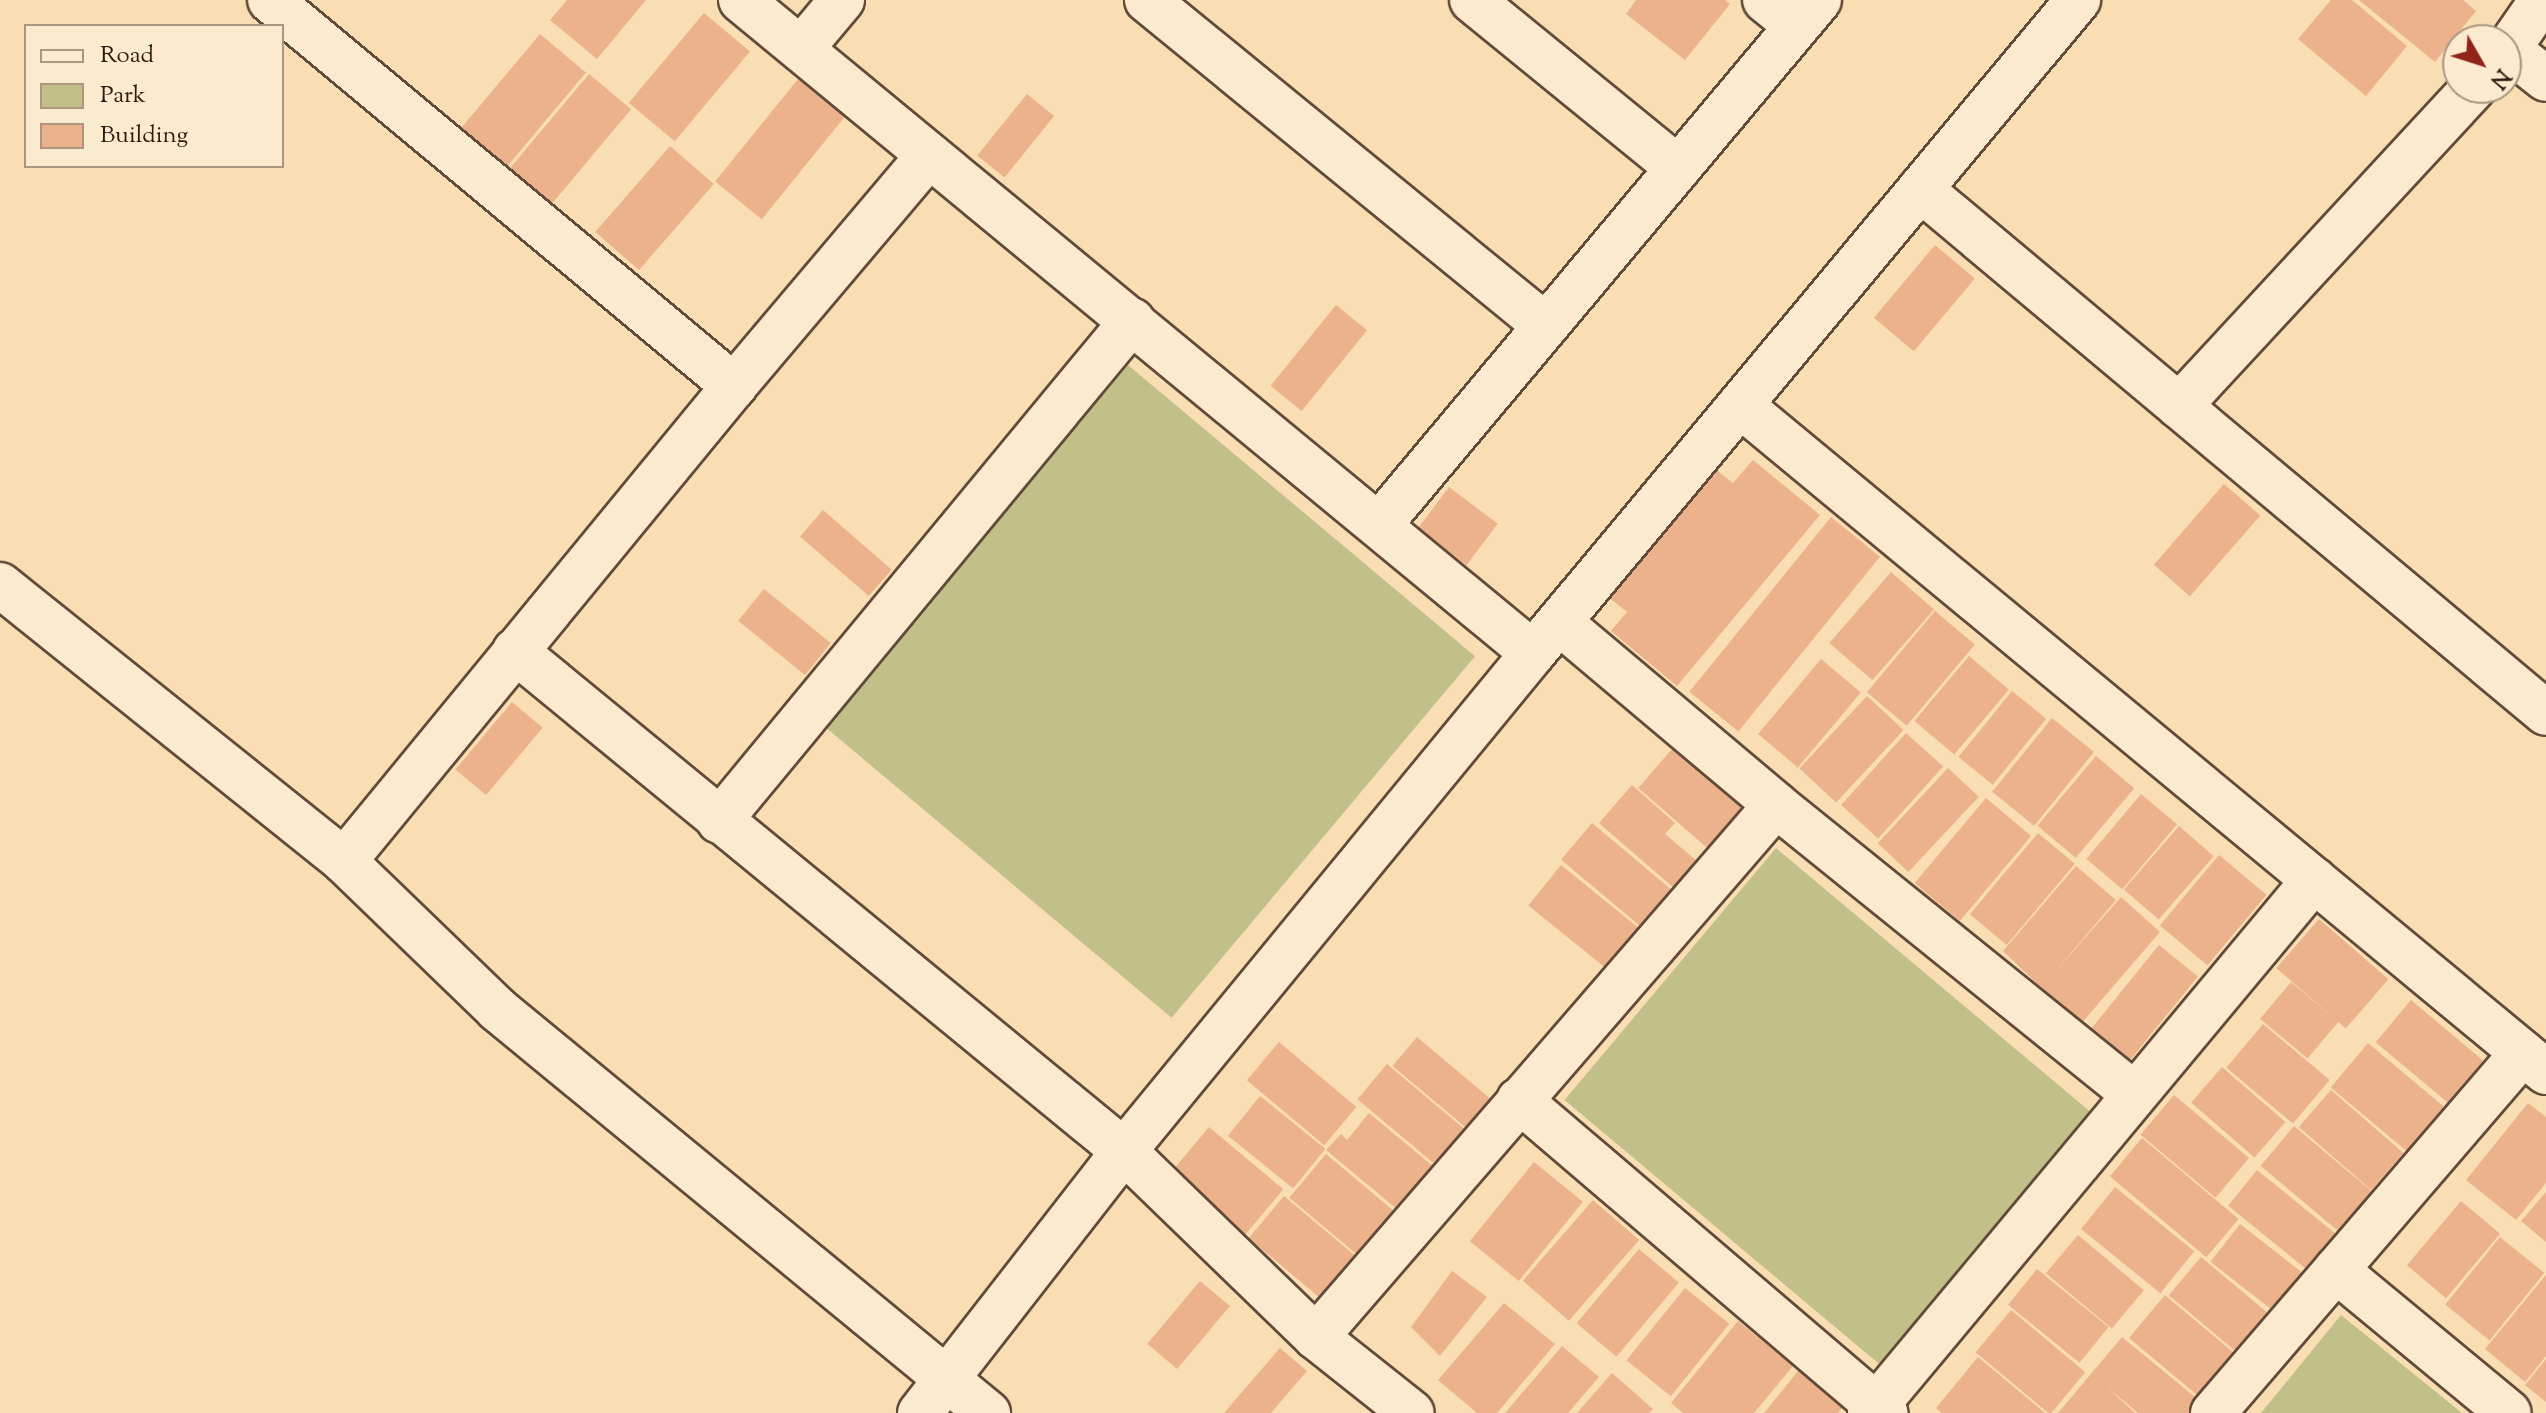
<!DOCTYPE html>
<html>
<head>
<meta charset="utf-8">
<style>
	body { margin:0 }
	#map { position:relative; width:2546px; height:1413px; overflow:hidden; background:#f9deb3; font-family:"Sorts Mill Goudy",serif }
	div>[style] { position:absolute }
	.green>* { inset:0; background:#c2c089; transform-origin:0 0 }
	.building>* { inset:0; background:#ecb28b; transform-origin:0 0 }
	.roads { filter:drop-shadow(2px 0 #624a39) drop-shadow(-2px 0 #624a39) drop-shadow(0 2px #624a39) drop-shadow(0 -2px #624a39) }
	.minor>* { height:44px; margin:-22px; padding:0 22px; transform-origin:22px; border-radius:22px; background:#fbeace }
	span { translate:-50% -50%; white-space:nowrap; text-align:center; line-height:1.15; -webkit-text-stroke:6px #fbeace; paint-order:stroke }
	.legend { position:absolute; left:24px; top:24px; width:260px; height:144px; box-sizing:border-box; background:#fbeace; border:2px solid #aa9682; margin:0; padding:10px 14px; list-style:none; font-size:24px; color:#301910 }
	.legend li { display:flex; align-items:center; gap:16px; height:40px }
	.legend b { width:40px; border:2px solid #aa9682 }
	.north { position:absolute; left:2442px; top:24px; width:80px; height:80px; box-sizing:border-box; background:#fbeace; border:2px solid #aa9682; border-radius:50%; rotate:129deg; font-size:22px; font-weight:700; line-height:32px; text-align:center; color:#301910 }
	.north::after { content:''; display:block; margin:auto; width:28px; height:36px; background:#8f2418; clip-path:polygon(50% 0,100% 100%,50% 72%,0 100%) }
</style>
</head>
<body>
<div id="map">
	<div class="green">
		<div style="left:1128px;top:365px;width:453px;height:472px;rotate:40deg"></div>
		<div style="left:1776px;top:848px;width:412px;height:329px;rotate:40deg"></div>
		<div style="clip-path:polygon(2341px 1315px,2462px 1413px,2261px 1413px)"></div>
	</div>
	<div class="building">
		<div style="clip-path:polygon(567px 0,646px 0,597px 59px,550px 20px)"></div>
		<div style="clip-path:polygon(1636px 0,1725px 0,1730px 4px,1685px 60px,1626px 14px)"></div>
		<div style="clip-path:polygon(2331px 0,2352px 0,2407px 46px,2366px 96px,2298px 39px)"></div>
		<div style="clip-path:polygon(2359px 0,2463px 0,2476px 11px,2435px 62px)"></div>
		<div style="left:704px;top:13px;width:60px;height:117px;rotate:40deg"></div>
		<div style="left:540px;top:34px;width:60px;height:126px;rotate:40deg"></div>
		<div style="left:807px;top:68px;width:60px;height:146px;rotate:39deg"></div>
		<div style="left:589px;top:74px;width:55px;height:125px;rotate:40deg"></div>
		<div style="left:1027px;top:94px;width:35px;height:79px;rotate:39deg"></div>
		<div style="left:670px;top:146px;width:58px;height:114px;rotate:41deg"></div>
		<div style="left:1935px;top:245px;width:52px;height:95px;rotate:40deg"></div>
		<div style="left:1336px;top:305px;width:40px;height:104px;rotate:39deg"></div>
		<div style="clip-path:polygon(1753px 460px,1820px 515px,1677px 686px,1611px 631px,1627px 612px,1607px 596px,1714px 468px,1733px 483px)"></div>
		<div style="left:2224px;top:484px;width:48px;height:107px;rotate:41deg"></div>
		<div style="left:1449px;top:487px;width:61px;height:52px;rotate:37deg"></div>
		<div style="left:823px;top:510px;width:91px;height:35px;rotate:41deg"></div>
		<div style="left:1831px;top:517px;width:63px;height:225px;rotate:39deg"></div>
		<div style="left:1891px;top:572px;width:57px;height:94px;rotate:41deg"></div>
		<div style="left:764px;top:589px;width:86px;height:41px;rotate:39deg"></div>
		<div style="left:1935px;top:611px;width:52px;height:106px;rotate:40deg"></div>
		<div style="left:1969px;top:656px;width:52px;height:85px;rotate:40deg"></div>
		<div style="left:1821px;top:659px;width:52px;height:98px;rotate:40deg"></div>
		<div style="left:2012px;top:691px;width:44px;height:85px;rotate:39deg"></div>
		<div style="left:1867px;top:696px;width:50px;height:99px;rotate:43deg"></div>
		<div style="left:512px;top:702px;width:40px;height:88px;rotate:40deg"></div>
		<div style="left:2052px;top:718px;width:54px;height:95px;rotate:39deg"></div>
		<div style="left:1906px;top:733px;width:50px;height:97px;rotate:42deg"></div>
		<div style="left:1673px;top:748px;width:98px;height:53px;rotate:41deg"></div>
		<div style="left:2096px;top:756px;width:50px;height:91px;rotate:40deg"></div>
		<div style="left:1948px;top:768px;width:42px;height:103px;rotate:43deg"></div>
		<div style="clip-path:polygon(1632px 785px,1675px 823px,1665px 834px,1698px 862px,1675px 889px,1599px 823px)"></div>
		<div style="left:2141px;top:794px;width:47px;height:85px;rotate:40deg"></div>
		<div style="left:1986px;top:798px;width:59px;height:111px;rotate:40deg"></div>
		<div style="left:1592px;top:823px;width:103px;height:48px;rotate:40deg"></div>
		<div style="left:2179px;top:826px;width:46px;height:84px;rotate:41deg"></div>
		<div style="left:2038px;top:833px;width:48px;height:106px;rotate:40deg"></div>
		<div style="left:2219px;top:855px;width:62px;height:92px;rotate:40deg"></div>
		<div style="left:1561px;top:865px;width:104px;height:52px;rotate:39deg"></div>
		<div style="clip-path:polygon(2076px 866px,2116px 900px,2053px 974px,2121px 897px,2160px 932px,2080px 1025px,2003px 951px)"></div>
		<div style="left:2319px;top:919px;width:92px;height:65px;rotate:41deg"></div>
		<div style="left:2159px;top:945px;width:50px;height:113px;rotate:39deg"></div>
		<div style="left:2291px;top:982px;width:62px;height:48px;rotate:40deg"></div>
		<div style="left:2411px;top:1000px;width:94px;height:55px;rotate:40deg"></div>
		<div style="left:2263px;top:1024px;width:87px;height:57px;rotate:40deg"></div>
		<div style="left:1417px;top:1037px;width:99px;height:38px;rotate:40deg"></div>
		<div style="left:1279px;top:1042px;width:101px;height:50px;rotate:40deg"></div>
		<div style="left:2368px;top:1043px;width:99px;height:58px;rotate:40deg"></div>
		<div style="left:1387px;top:1064px;width:103px;height:46px;rotate:40deg"></div>
		<div style="left:2222px;top:1067px;width:84px;height:47px;rotate:41deg"></div>
		<div style="left:2331px;top:1090px;width:96px;height:49px;rotate:41deg"></div>
		<div style="left:2174px;top:1095px;width:98px;height:52px;rotate:40deg"></div>
		<div style="left:1260px;top:1096px;width:84px;height:51px;rotate:39deg"></div>
		<div style="clip-path:polygon(2528px 1103px,2546px 1117px,2546px 1183px,2516px 1220px,2466px 1180px)"></div>
		<div style="clip-path:polygon(1369px 1113px,1434px 1167px,1398px 1210px,1326px 1150px,1341px 1134px,1347px 1140px)"></div>
		<div style="left:2294px;top:1126px;width:102px;height:52px;rotate:40deg"></div>
		<div style="left:1209px;top:1127px;width:97px;height:62px;rotate:40deg"></div>
		<div style="left:2142px;top:1138px;width:126px;height:50px;rotate:40deg"></div>
		<div style="left:1326px;top:1154px;width:91px;height:57px;rotate:40deg"></div>
		<div style="left:1534px;top:1162px;width:63px;height:102px;rotate:39deg"></div>
		<div style="left:2257px;top:1170px;width:102px;height:46px;rotate:39deg"></div>
		<div style="left:2115px;top:1187px;width:102px;height:54px;rotate:39deg"></div>
		<div style="clip-path:polygon(2546px 1192px,2546px 1242px,2521px 1221px)"></div>
		<div style="left:1284px;top:1196px;width:94px;height:55px;rotate:40deg"></div>
		<div style="left:1593px;top:1200px;width:61px;height:107px;rotate:41deg"></div>
		<div style="left:2461px;top:1201px;width:51px;height:84px;rotate:40deg"></div>
		<div style="left:2240px;top:1224px;width:78px;height:48px;rotate:38deg"></div>
		<div style="left:2078px;top:1235px;width:86px;height:50px;rotate:40deg"></div>
		<div style="left:2500px;top:1237px;width:57px;height:87px;rotate:39deg"></div>
		<div style="left:1639px;top:1249px;width:52px;height:97px;rotate:40deg"></div>
		<div style="left:2201px;top:1257px;width:89px;height:50px;rotate:40deg"></div>
		<div style="left:2037px;top:1269px;width:92px;height:46px;rotate:39deg"></div>
		<div style="clip-path:polygon(1452px 1271px,1487px 1297px,1440px 1356px,1411px 1327px)"></div>
		<div style="clip-path:polygon(2546px 1275px,2546px 1356px,2525px 1382px,2485px 1349px)"></div>
		<div style="left:1200px;top:1281px;width:39px;height:82px;rotate:40deg"></div>
		<div style="left:1685px;top:1288px;width:57px;height:93px;rotate:39deg"></div>
		<div style="left:2165px;top:1295px;width:94px;height:56px;rotate:40deg"></div>
		<div style="clip-path:polygon(1504px 1303px,1555px 1344px,1497px 1413px,1477px 1413px,1438px 1380px)"></div>
		<div style="left:2011px;top:1310px;width:97px;height:55px;rotate:40deg"></div>
		<div style="clip-path:polygon(1738px 1321px,1793px 1366px,1754px 1413px,1683px 1413px,1671px 1403px)"></div>
		<div style="clip-path:polygon(2122px 1337px,2201px 1402px,2191px 1413px,2138px 1413px,2106px 1386px,2135px 1413px,2058px 1413px)"></div>
		<div style="clip-path:polygon(1562px 1346px,1599px 1377px,1568px 1413px,1505px 1413px)"></div>
		<div style="clip-path:polygon(1280px 1348px,1307px 1371px,1271px 1413px,1224px 1413px)"></div>
		<div style="clip-path:polygon(1978px 1357px,2045px 1413px,1942px 1413px,1936px 1408px)"></div>
		<div style="clip-path:polygon(2546px 1359px,2546px 1402px,2525px 1385px)"></div>
		<div style="clip-path:polygon(1802px 1366px,1847px 1402px,1838px 1413px,1764px 1413px)"></div>
		<div style="clip-path:polygon(1612px 1373px,1653px 1409px,1649px 1413px,1577px 1413px)"></div>
	</div>
	<div class="roads">
		<div class="minor">
			<div style="left:270px;top:0;width:604px;rotate:39.76deg"></div>
			<div style="left:741px;top:0;width:1026px;rotate:39.51deg"></div>
			<div style="left:1147px;top:0;width:515px;rotate:39.25deg"></div>
			<div style="left:1472px;top:0;width:266px;rotate:39.2deg"></div>
			<div style="left:1765px;top:0;width:41px;rotate:39.1deg"></div>
			<div style="left:801px;top:49px;width:64px;rotate:-50.1deg"></div>
			<div style="left:2508px;top:49px;width:48px;rotate:38.3deg"></div>
			<div style="left:2506px;top:52px;width:63px;rotate:-55.3deg"></div>
			<div style="left:1920px;top:189px;width:816px;rotate:39.93deg"></div>
			<div style="left:1740px;top:405px;width:1046px;rotate:39.61deg"></div>
			<div style="left:2179px;top:406px;width:433px;rotate:-47.2deg"></div>
			<div style="left:1379px;top:525px;width:685px;rotate:-50.03deg"></div>
			<div style="left:0;top:585px;width:441px;rotate:38.7deg"></div>
			<div style="left:344px;top:861px;width:213px;rotate:44deg"></div>
			<div style="left:497px;top:1009px;width:636px;rotate:39.45deg"></div>
			<div style="left:1559px;top:622px;width:284px;rotate:40.1deg"></div>
			<div style="left:1776px;top:805px;width:459px;rotate:38.9deg"></div>
			<div style="left:515px;top:651px;width:788px;rotate:39.39deg"></div>
			<div style="left:1124px;top:1151px;width:267px;rotate:44.1deg"></div>
			<div style="left:1316px;top:1337px;width:122px;rotate:38.4deg"></div>
			<div style="left:719px;top:821px;width:649px;rotate:-50.44deg"></div>
			<div style="left:344px;top:861px;width:615px;rotate:-50.61deg"></div>
			<div style="left:734px;top:386px;width:302px;rotate:-49.8deg"></div>
			<div style="left:1519px;top:1100px;width:482px;rotate:40.5deg"></div>
			<div style="left:2336px;top:1270px;width:224px;rotate:39.6deg"></div>
			<div style="left:1316px;top:1337px;width:703px;rotate:-49.15deg"></div>
			<div style="left:920px;top:1413px;width:332px;rotate:-52.1deg"></div>
			<div style="left:1124px;top:1151px;width:644px;rotate:-50.6deg"></div>
			<div style="left:1533px;top:653px;width:851px;rotate:-50.15deg"></div>
			<div style="left:1870px;top:1413px;width:694px;rotate:-50.21deg"></div>
			<div style="left:2213px;top:1413px;width:475px;rotate:-49.3deg"></div>
		</div>
	</div>
	<ul class="legend">
	<li><b style="height:10px;background:#fbeace"></b>Road</li>
	<li><b style="height:22px;background:#c2c089"></b>Park</li>
	<li><b style="height:22px;background:#ecb28b"></b>Building</li>
	</ul>
	<div class="north">N</div>
</div>
</body>
</html>
